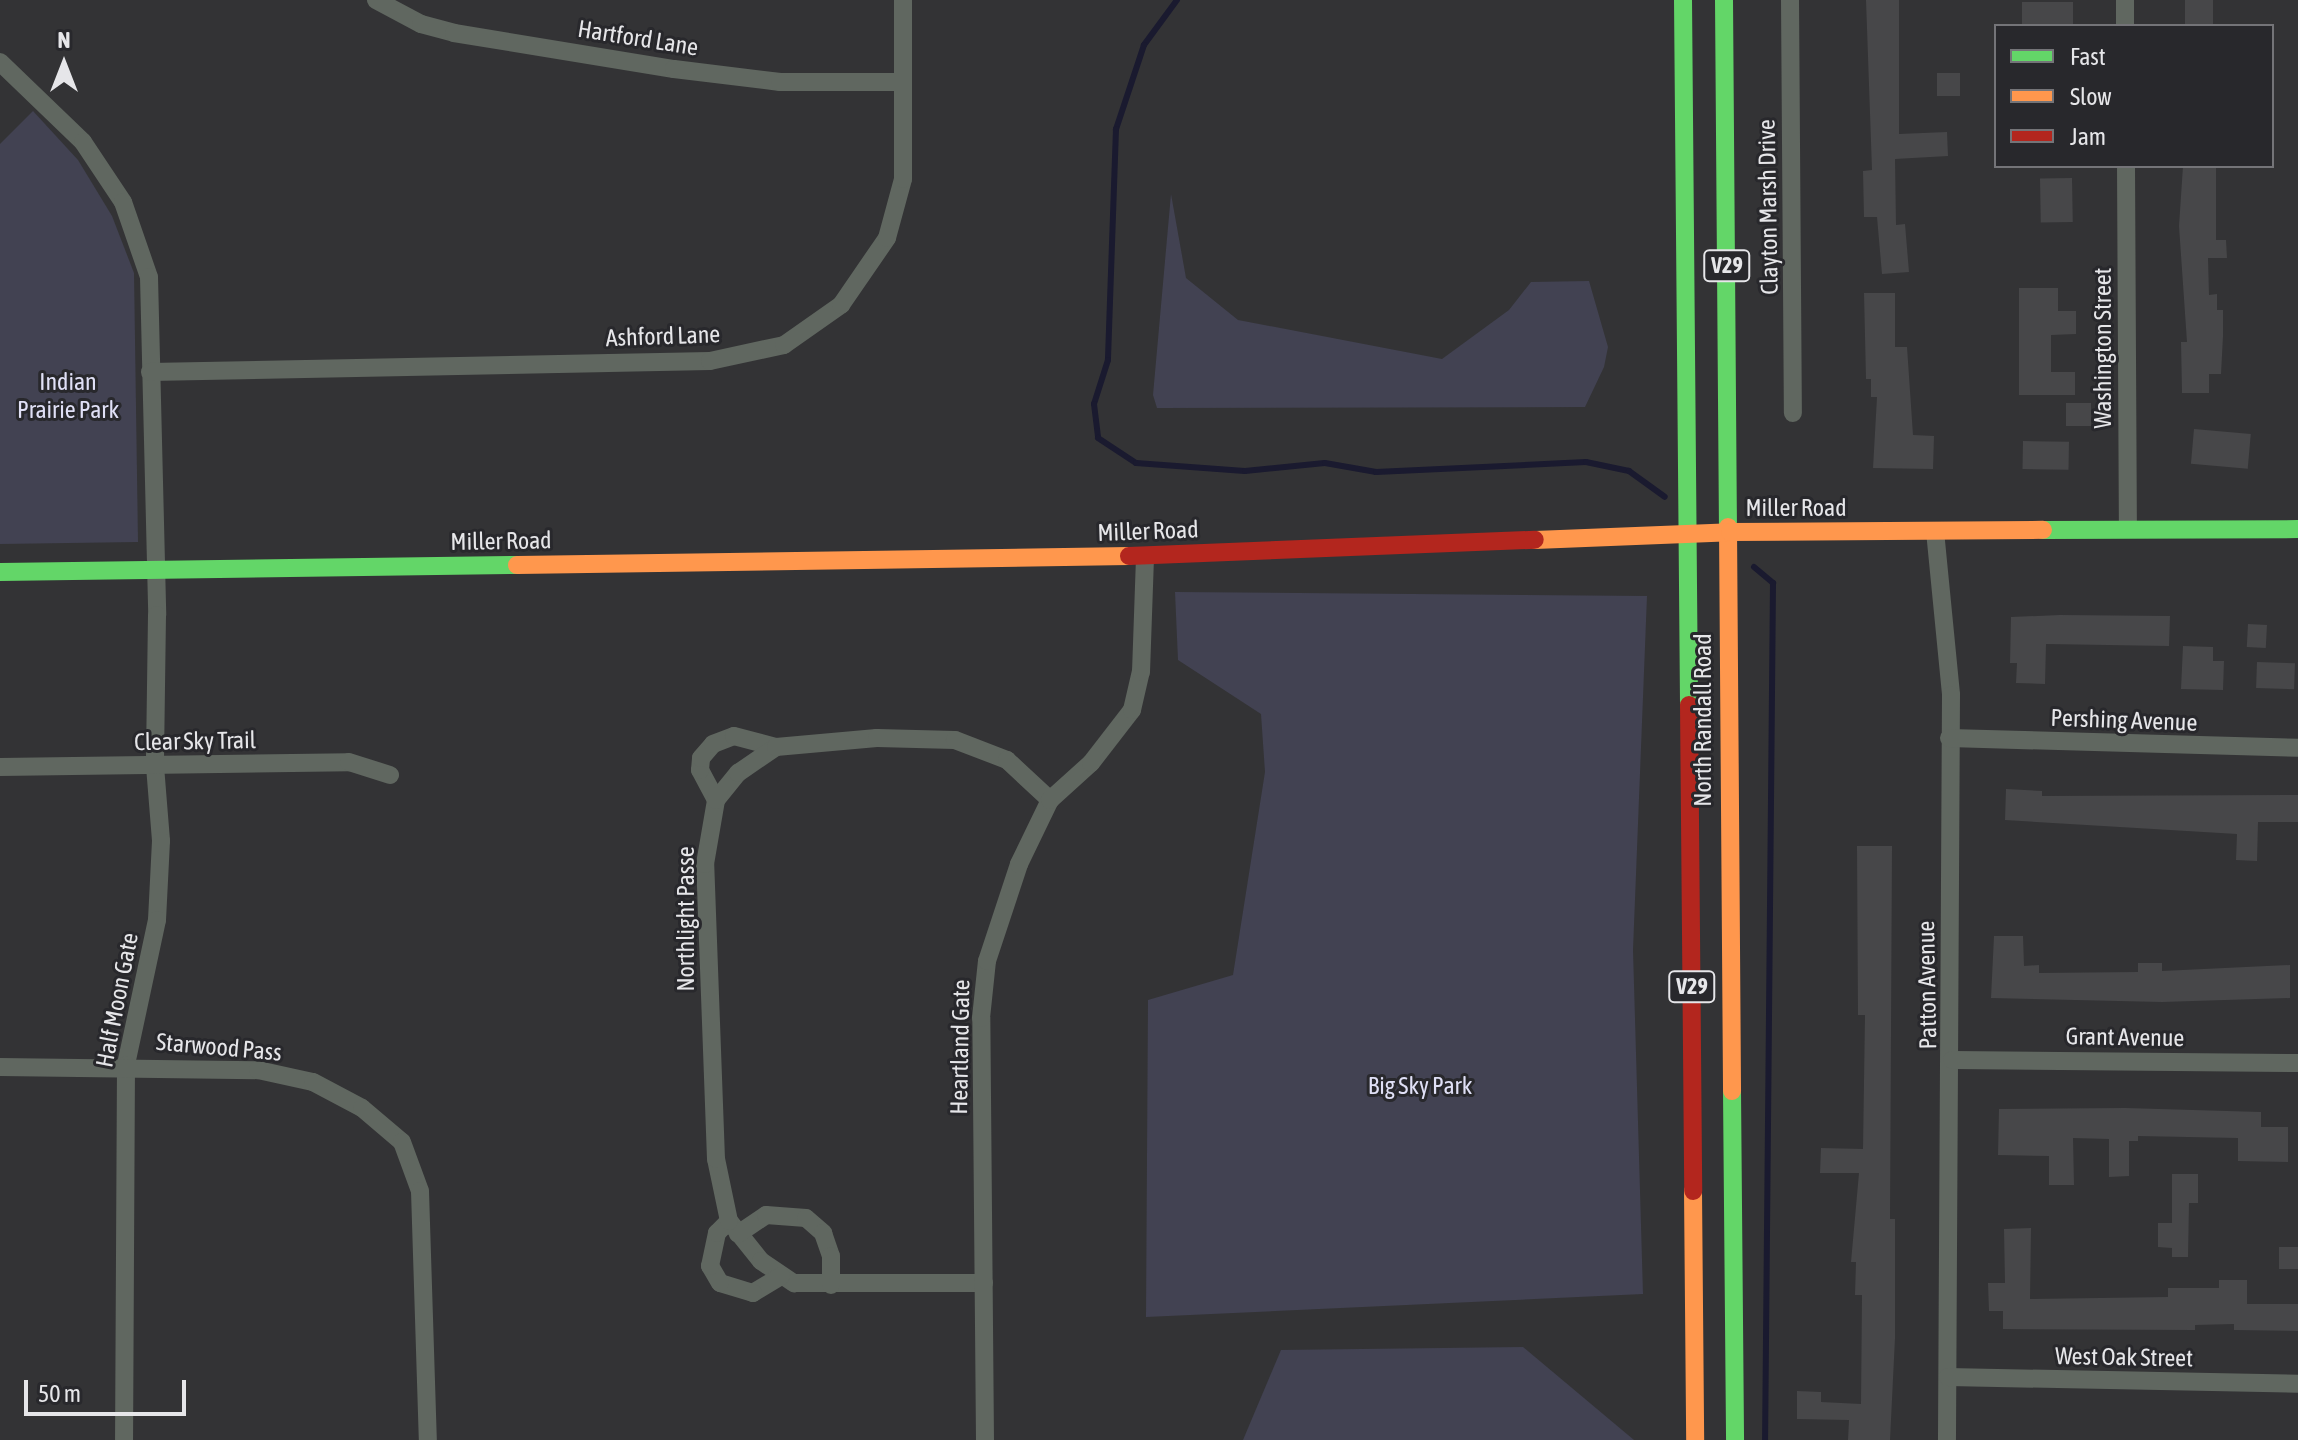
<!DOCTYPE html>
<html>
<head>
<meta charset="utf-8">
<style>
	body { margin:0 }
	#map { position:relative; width:2298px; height:1440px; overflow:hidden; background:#333335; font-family:"Asap Condensed",sans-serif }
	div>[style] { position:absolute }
	.green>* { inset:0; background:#424252 }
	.stream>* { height:6px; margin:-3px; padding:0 3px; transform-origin:3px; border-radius:3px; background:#1a1a2f }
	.building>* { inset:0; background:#474749; transform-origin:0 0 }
	.street>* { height:18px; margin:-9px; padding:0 9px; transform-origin:9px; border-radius:9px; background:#606760 }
	.fast>* { height:18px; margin:-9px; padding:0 9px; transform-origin:9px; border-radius:9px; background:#63d668 }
	.slow>* { height:18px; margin:-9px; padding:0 9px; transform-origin:9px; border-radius:9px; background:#ff974d }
	.jam>* { height:18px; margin:-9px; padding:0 9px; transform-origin:9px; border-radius:9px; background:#b3261e }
	span { translate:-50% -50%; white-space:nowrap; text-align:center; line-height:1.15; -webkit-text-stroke:6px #28282c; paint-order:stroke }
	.shield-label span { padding:2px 6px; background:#28282c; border:2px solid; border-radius:6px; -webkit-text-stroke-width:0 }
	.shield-label { font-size:22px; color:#e6e6e9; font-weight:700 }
	.street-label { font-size:24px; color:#e6e6e9 }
	.park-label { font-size:24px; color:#e0e0f6 }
	.legend { position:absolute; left:1994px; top:24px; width:280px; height:144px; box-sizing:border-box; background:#28282c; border:2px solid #747478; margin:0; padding:10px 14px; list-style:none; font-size:24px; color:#e6e6e9 }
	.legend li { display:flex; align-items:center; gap:16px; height:40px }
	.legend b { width:40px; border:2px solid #747478 }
	.north { position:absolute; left:24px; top:24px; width:80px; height:80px; -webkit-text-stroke:6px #28282c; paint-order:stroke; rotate:0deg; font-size:22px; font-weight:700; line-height:32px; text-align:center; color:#e6e6e9 }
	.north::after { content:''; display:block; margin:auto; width:28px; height:36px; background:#e6e6e9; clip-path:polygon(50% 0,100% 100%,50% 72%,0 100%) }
	.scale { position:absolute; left:24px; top:1380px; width:162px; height:36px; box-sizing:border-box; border:4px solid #e6e6e9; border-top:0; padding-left:10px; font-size:24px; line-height:28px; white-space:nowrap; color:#e6e6e9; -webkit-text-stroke:6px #28282c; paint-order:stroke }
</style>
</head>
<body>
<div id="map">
	<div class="green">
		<div style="clip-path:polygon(33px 111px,78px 160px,112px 216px,134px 273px,138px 542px,0 544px,0 144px)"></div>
		<div style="clip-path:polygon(1171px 194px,1186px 278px,1238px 320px,1442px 359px,1509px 310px,1531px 282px,1589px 281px,1608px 347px,1604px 367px,1585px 407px,1157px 408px,1153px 395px)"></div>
		<div style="clip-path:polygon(1175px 592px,1647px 596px,1633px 950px,1643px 1294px,1146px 1317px,1148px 1000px,1233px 975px,1265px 772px,1261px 714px,1178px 660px)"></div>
		<div style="clip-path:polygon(1523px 1347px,1634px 1440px,1243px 1440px,1281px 1350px)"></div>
	</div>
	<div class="stream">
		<div style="left:1177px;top:0;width:56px;rotate:126.3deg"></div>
		<div style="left:1144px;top:45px;width:89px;rotate:108.4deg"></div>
		<div style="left:1116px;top:129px;width:231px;rotate:92deg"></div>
		<div style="left:1108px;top:360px;width:46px;rotate:107.7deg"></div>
		<div style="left:1094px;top:404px;width:34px;rotate:83deg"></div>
		<div style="left:1098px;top:438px;width:45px;rotate:33.3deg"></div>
		<div style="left:1136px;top:463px;width:109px;rotate:4.2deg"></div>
		<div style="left:1245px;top:471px;width:80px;rotate:-5.7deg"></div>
		<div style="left:1325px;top:463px;width:52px;rotate:10deg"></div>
		<div style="left:1376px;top:472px;width:210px;rotate:-2.7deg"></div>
		<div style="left:1586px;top:462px;width:44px;rotate:11.8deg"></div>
		<div style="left:1629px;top:471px;width:44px;rotate:35.8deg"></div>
		<div style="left:1754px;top:567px;width:25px;rotate:40deg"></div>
		<div style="left:1773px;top:583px;width:857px;rotate:90.53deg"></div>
	</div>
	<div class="building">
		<div style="clip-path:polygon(1866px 0,1899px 0,1899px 134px,1947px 132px,1948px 156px,1895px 159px,1896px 225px,1905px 224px,1909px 272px,1882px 274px,1877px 217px,1864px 217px,1863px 171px,1872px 170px)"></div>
		<div style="left:2185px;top:0;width:28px;height:26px"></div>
		<div style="left:2022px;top:2px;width:51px;height:23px"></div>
		<div style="left:1937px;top:73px;width:23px;height:23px"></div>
		<div style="clip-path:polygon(2183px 166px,2216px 166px,2216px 240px,2226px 240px,2227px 258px,2208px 258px,2209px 295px,2217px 294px,2217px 310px,2223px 310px,2223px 336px,2221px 374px,2209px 374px,2209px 393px,2182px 393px,2181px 342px,2187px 342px,2179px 226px)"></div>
		<div style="left:2072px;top:178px;width:44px;height:32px;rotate:89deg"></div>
		<div style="clip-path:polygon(2019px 288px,2058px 288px,2058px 311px,2076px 311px,2076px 334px,2051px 335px,2051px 372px,2075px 372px,2075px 395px,2019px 395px)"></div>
		<div style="clip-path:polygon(1864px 293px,1895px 293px,1895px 347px,1907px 347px,1913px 435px,1934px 436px,1933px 469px,1873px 468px,1877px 397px,1871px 397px,1871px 379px,1866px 379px)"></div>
		<div style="left:2066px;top:403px;width:25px;height:23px"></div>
		<div style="left:2194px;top:429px;width:57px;height:35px;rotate:5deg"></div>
		<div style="left:2023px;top:441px;width:46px;height:28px;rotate:1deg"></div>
		<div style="clip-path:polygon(2060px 615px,2170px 616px,2169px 646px,2046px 644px,2045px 684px,2016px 683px,2017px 663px,2010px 663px,2011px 617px)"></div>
		<div style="left:2248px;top:624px;width:19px;height:23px;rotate:3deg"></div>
		<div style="clip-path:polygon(2183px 646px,2213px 647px,2213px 661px,2224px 661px,2223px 690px,2181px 689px)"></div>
		<div style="left:2257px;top:662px;width:38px;height:26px;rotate:2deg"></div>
		<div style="clip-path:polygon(2006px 789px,2042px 791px,2042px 796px,2298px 795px,2298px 822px,2258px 822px,2257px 861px,2236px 860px,2237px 834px,2005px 820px)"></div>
		<div style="clip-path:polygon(1857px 846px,1892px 846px,1890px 1219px,1895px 1219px,1895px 1338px,1890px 1440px,1848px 1440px,1849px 1420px,1797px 1419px,1797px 1391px,1821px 1392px,1821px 1402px,1861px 1404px,1862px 1295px,1855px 1295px,1856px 1262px,1851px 1262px,1859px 1173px,1820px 1173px,1821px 1148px,1863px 1149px,1865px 1015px,1858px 1015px)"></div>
		<div style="clip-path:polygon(1994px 936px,2023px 936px,2024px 966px,2039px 965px,2039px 973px,2138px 972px,2138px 963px,2162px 963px,2162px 971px,2290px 965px,2290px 998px,2162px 1002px,1991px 998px)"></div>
		<div style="clip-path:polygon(2125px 1108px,2261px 1112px,2261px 1127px,2288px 1127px,2288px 1162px,2238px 1161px,2238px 1138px,2138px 1136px,2138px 1141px,2129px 1141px,2129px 1176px,2109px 1177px,2109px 1139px,2073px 1138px,2074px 1185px,2049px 1185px,2049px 1156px,1998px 1155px,1999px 1109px)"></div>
		<div style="clip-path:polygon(2172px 1174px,2198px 1174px,2198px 1203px,2189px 1203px,2188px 1257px,2172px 1257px,2172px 1248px,2158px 1247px,2158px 1223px,2172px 1223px)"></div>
		<div style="clip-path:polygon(2031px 1228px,2030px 1299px,2168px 1297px,2168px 1288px,2219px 1288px,2219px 1280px,2247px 1280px,2247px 1304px,2298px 1304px,2298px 1331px,2234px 1330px,2234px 1324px,2195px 1325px,2195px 1330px,2003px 1329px,2003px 1311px,1989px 1311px,1988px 1283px,2005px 1283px,2004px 1229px)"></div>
		<div style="left:2279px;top:1247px;width:19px;height:22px"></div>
	</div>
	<div class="street">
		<div style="left:376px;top:0;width:51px;rotate:28.1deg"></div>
		<div style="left:421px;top:24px;width:34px;rotate:15deg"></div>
		<div style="left:454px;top:33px;width:223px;rotate:9.3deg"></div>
		<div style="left:674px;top:69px;width:107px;rotate:7deg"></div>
		<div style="left:780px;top:82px;width:120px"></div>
		<div style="left:1790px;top:0;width:413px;rotate:89.6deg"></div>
		<div style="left:2125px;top:0;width:26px;rotate:90deg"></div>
		<div style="left:0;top:62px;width:115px;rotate:43.9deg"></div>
		<div style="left:83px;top:142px;width:72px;rotate:56.3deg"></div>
		<div style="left:123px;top:202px;width:79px;rotate:70.9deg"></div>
		<div style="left:149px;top:277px;width:338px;rotate:88.6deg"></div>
		<div style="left:157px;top:615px;width:151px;rotate:90.8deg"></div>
		<div style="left:155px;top:766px;width:75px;rotate:85.4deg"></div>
		<div style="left:161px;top:841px;width:79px;rotate:92.9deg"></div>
		<div style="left:157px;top:920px;width:148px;rotate:102.1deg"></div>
		<div style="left:126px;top:1065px;width:375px;rotate:90.3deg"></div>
		<div style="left:2126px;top:166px;width:363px;rotate:89.7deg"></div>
		<div style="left:150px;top:372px;width:560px;rotate:-1.13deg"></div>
		<div style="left:710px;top:361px;width:76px;rotate:-12.2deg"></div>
		<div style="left:784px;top:345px;width:70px;rotate:-35.1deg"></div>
		<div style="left:841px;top:305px;width:81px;rotate:-55.5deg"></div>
		<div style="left:887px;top:238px;width:61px;rotate:-74.8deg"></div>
		<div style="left:903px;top:179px;width:179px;rotate:-90deg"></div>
		<div style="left:1935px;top:531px;width:165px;rotate:84.4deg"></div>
		<div style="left:1951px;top:695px;width:745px;rotate:90.31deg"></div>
		<div style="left:1949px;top:738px;width:349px;rotate:1.6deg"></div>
		<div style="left:0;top:767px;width:349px;rotate:-0.8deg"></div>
		<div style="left:349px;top:762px;width:43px;rotate:17.6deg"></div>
		<div style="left:716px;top:800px;width:34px;rotate:-118deg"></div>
		<div style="left:700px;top:770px;width:12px;rotate:-85deg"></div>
		<div style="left:701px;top:758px;width:18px;rotate:-49deg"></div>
		<div style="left:713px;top:744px;width:22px;rotate:-21deg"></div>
		<div style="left:734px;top:736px;width:43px;rotate:14.7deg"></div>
		<div style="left:1952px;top:1060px;width:346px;rotate:0.5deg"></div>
		<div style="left:0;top:1067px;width:258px;rotate:0.7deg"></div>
		<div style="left:258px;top:1070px;width:56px;rotate:12.3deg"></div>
		<div style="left:313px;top:1082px;width:55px;rotate:28deg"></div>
		<div style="left:362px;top:1108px;width:52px;rotate:40.4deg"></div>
		<div style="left:402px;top:1142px;width:52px;rotate:69.8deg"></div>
		<div style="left:420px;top:1191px;width:249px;rotate:88.2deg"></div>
		<div style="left:729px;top:1221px;width:51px;rotate:51.3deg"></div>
		<div style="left:761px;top:1261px;width:40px;rotate:34deg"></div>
		<div style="left:794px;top:1283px;width:190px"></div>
		<div style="left:738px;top:1234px;width:34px;rotate:-34deg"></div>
		<div style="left:766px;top:1215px;width:40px;rotate:4.3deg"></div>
		<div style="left:806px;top:1218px;width:23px;rotate:41deg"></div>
		<div style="left:823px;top:1233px;width:24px;rotate:71deg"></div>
		<div style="left:831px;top:1256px;width:29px;rotate:90deg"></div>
		<div style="left:781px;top:1276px;width:33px;rotate:149deg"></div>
		<div style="left:753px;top:1293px;width:34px;rotate:-163deg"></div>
		<div style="left:720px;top:1283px;width:20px;rotate:-120deg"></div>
		<div style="left:710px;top:1266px;width:34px;rotate:-78deg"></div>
		<div style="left:717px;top:1233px;width:17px;rotate:-45deg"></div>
		<div style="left:729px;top:1221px;width:63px;rotate:-101.8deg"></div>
		<div style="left:716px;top:1159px;width:295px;rotate:-92.1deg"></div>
		<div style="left:705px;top:864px;width:65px;rotate:-80.2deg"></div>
		<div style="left:716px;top:800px;width:35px;rotate:-51deg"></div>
		<div style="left:738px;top:773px;width:46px;rotate:-34.4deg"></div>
		<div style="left:776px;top:747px;width:101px;rotate:-5.1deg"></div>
		<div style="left:877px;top:738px;width:78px;rotate:1.5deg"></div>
		<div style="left:955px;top:740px;width:56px;rotate:21deg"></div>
		<div style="left:1007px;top:760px;width:59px;rotate:42.9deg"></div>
		<div style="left:1948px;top:1377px;width:350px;rotate:1.1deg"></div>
		<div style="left:985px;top:1440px;width:422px;rotate:-90.5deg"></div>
		<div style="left:981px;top:1018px;width:57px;rotate:-84deg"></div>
		<div style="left:987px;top:961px;width:102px;rotate:-71.7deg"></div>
		<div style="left:1019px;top:864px;width:71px;rotate:-64.2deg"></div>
		<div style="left:1050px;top:800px;width:55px;rotate:-42.1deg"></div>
		<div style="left:1091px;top:763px;width:67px;rotate:-52.3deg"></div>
		<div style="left:1132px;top:710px;width:39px;rotate:-77deg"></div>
		<div style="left:1141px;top:672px;width:116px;rotate:-88deg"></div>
	</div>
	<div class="fast">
		<div style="left:1683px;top:0;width:705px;rotate:89.51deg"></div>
		<div style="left:1724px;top:0;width:527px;rotate:89.57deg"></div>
		<div style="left:2043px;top:530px;width:255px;rotate:-0.2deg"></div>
		<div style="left:0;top:572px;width:517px;rotate:-0.78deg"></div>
		<div style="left:1732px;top:1091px;width:349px;rotate:89.5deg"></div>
	</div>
	<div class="slow">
		<div style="left:1728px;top:527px;width:564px;rotate:89.59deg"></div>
		<div style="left:1535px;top:540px;width:195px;rotate:-2.3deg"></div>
		<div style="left:1730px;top:532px;width:313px;rotate:-0.4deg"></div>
		<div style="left:517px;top:565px;width:612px;rotate:-0.84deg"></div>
		<div style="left:1693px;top:1191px;width:249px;rotate:89.5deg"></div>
	</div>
	<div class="jam">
		<div style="left:1129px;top:556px;width:406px;rotate:-2.3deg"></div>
		<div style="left:1689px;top:705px;width:486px;rotate:89.5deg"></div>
	</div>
	<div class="shield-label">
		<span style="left:1727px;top:266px">V29</span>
		<span style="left:1692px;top:987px">V29</span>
	</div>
	<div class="street-label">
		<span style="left:638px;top:38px;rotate:9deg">Hartford Lane</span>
		<span style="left:1768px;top:207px;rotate:-91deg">Clayton Marsh Drive</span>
		<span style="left:663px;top:336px;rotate:-2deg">Ashford Lane</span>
		<span style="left:2103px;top:348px;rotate:-90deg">Washington Street</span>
		<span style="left:1796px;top:508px">Miller Road</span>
		<span style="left:1148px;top:531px;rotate:-2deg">Miller Road</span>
		<span style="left:501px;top:541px;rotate:-1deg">Miller Road</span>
		<span style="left:1703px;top:720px;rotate:-90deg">North Randall Road</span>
		<span style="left:2124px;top:720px;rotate:2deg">Pershing Avenue</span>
		<span style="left:195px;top:741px;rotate:-1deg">Clear Sky Trail</span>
		<span style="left:686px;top:919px;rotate:-90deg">Northlight Passe</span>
		<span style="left:1927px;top:985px;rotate:-91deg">Patton Avenue</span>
		<span style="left:117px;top:1000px;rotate:-79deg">Half Moon Gate</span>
		<span style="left:2125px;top:1037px;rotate:1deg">Grant Avenue</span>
		<span style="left:219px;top:1047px;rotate:5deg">Starwood Pass</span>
		<span style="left:960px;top:1047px;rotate:-89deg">Heartland Gate</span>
		<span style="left:2124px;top:1357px;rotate:1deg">West Oak Street</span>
	</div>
	<div class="park-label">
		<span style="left:68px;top:396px">Indian<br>Prairie Park</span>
		<span style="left:1420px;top:1086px">Big Sky Park</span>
	</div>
	<ul class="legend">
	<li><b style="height:10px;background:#63d668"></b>Fast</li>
	<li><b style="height:10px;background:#ff974d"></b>Slow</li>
	<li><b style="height:10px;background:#b3261e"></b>Jam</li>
	</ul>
	<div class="north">N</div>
	<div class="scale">50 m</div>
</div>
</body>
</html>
